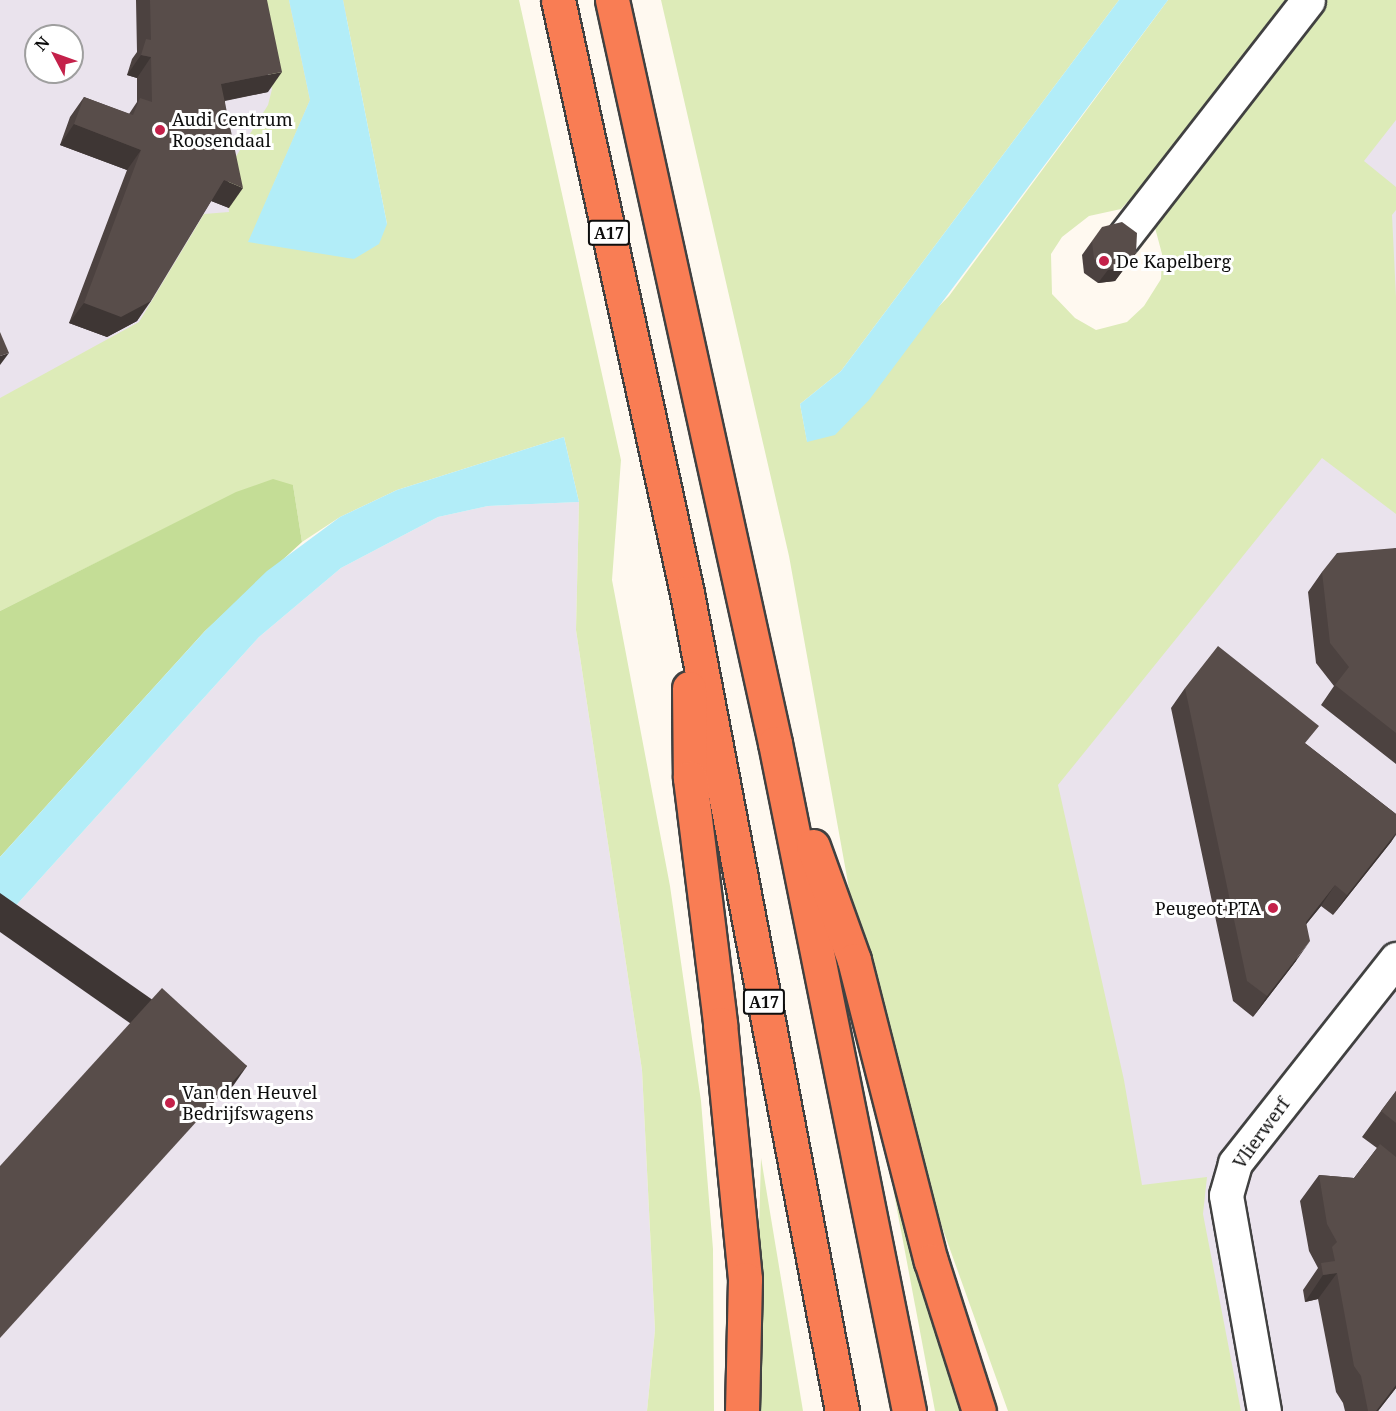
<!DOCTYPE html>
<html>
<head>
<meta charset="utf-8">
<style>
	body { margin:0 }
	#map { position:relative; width:1396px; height:1411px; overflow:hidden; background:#fff9f0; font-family:"Noto Serif",serif }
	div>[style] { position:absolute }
	.industrial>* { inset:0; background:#eae3ed }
	.green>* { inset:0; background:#ddebb8 }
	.forest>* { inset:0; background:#c4dd96 }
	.water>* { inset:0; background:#b2edf8 }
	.roads { filter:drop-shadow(2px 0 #414141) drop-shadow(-2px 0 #414141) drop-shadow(0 2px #414141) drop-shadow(0 -2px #414141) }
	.minor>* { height:33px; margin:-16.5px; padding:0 16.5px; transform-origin:16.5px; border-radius:16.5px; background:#fff }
	.highway>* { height:33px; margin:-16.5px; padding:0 16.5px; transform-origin:16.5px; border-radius:16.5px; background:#f97d54 }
	.wall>* { inset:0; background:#4c4240 }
	.shaded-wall>* { inset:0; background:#3e3634; transform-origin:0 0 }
	.building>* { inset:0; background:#584d4a }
	.dots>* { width:16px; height:16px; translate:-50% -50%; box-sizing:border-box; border:3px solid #fff; border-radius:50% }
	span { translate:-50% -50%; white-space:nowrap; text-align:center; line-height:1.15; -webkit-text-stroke:6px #fff; paint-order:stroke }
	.shield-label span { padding:2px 4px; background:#fff; border:2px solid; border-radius:4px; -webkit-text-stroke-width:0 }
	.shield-label { font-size:16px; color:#0e0e0e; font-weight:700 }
	.poi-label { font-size:18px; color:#0e0e0e }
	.left { translate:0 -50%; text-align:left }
	.right { translate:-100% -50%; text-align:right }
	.street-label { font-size:18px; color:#0e0e0e }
	.north { position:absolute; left:24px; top:24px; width:60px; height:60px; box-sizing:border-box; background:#fff; border:2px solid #9f9f9f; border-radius:50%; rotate:311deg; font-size:16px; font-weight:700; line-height:24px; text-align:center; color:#0e0e0e }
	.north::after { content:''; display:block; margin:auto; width:21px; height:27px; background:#c4214a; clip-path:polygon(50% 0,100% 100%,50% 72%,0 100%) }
</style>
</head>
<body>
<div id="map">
	<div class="industrial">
		<div style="clip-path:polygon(evenodd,0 0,351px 0,319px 121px,0 480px,0 0,36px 36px,72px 36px,72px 72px,36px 72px,36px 36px)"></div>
		<div style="clip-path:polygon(1396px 112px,1396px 1411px,1202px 1411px,1024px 779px,1359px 159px)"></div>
		<div style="clip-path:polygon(579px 502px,576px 630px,642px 1070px,655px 1330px,647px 1411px,0 1411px,0 923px,259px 637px,341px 568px,438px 517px,488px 506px)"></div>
	</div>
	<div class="green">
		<div style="clip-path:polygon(255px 0,289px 0,310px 100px,249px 242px,387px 224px,343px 0,519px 0,621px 460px,612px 580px,670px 886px,701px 1101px,713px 1249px,714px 1411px,647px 1411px,655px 1330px,642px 1070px,576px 630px,579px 502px,564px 437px,397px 490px,340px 517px,302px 542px,293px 485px,236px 493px,0 611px,0 398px,139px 322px,204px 214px,229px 212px,225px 174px,268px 105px,272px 89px)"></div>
		<div style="clip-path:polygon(661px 0,1119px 0,841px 371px,800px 404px,807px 441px,949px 296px,1168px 0,1285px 0,1149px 178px,1121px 209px,1089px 216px,1062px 237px,1051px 254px,1052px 294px,1075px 318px,1096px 330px,1127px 322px,1144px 306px,1161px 279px,1162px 254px,1154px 224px,1326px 0,1396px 0,1396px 120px,1364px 161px,1396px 187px,1396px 210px,1392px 215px,1396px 297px,1396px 514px,1322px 458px,1058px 785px,1124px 1080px,1142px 1185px,1207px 1177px,1203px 1214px,1241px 1411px,1008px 1411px,942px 1227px,890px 1052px,850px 894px,789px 556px)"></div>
		<div style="clip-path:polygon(761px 1158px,803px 1411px,754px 1411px)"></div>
		<div style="clip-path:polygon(893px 1188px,964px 1411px,935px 1411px)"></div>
	</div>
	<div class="forest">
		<div style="clip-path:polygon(273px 479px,293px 485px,302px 542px,205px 631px,0 857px,0 611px,236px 492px)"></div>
	</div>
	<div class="water">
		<div style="clip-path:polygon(289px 0,343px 0,387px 224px,379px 244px,354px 259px,248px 242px,310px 100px)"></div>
		<div style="clip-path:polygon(1119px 0,1168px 0,869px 400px,835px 435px,807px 442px,800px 404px,841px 371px)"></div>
		<div style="clip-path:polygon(564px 437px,579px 502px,488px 506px,438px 517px,341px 568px,259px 637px,0 923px,0 857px,205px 631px,267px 571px,340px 517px,397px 490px)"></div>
	</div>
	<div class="roads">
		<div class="minor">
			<div style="left:1123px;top:238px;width:301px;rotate:-52.1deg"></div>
			<div style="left:1264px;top:1411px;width:219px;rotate:-100deg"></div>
			<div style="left:1226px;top:1195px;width:33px;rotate:-74deg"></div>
			<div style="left:1235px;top:1163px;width:260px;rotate:-51.7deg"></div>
		</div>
		<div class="highway">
			<div style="left:558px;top:0;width:607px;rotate:77.73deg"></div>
			<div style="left:687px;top:593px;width:833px;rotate:79.27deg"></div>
			<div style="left:612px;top:0;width:761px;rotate:77.63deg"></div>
			<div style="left:775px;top:743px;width:681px;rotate:78.66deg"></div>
			<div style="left:689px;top:688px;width:90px;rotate:89.4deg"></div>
			<div style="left:690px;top:778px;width:248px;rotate:83deg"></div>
			<div style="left:720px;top:1024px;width:256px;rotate:84.4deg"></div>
			<div style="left:745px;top:1279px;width:132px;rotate:91.3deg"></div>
			<div style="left:813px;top:846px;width:121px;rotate:70.2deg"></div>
			<div style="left:854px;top:960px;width:311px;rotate:75.7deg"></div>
			<div style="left:931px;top:1261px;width:157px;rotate:72.3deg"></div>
		</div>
	</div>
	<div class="wall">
		<div style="clip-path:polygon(136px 0,267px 0,268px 92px,225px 101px,229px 208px,211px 201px,137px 321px,107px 337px,69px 323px,127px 170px,60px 145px,70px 117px,84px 97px,129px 114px,137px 102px,137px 78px,127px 75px,132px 59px,137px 52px)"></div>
		<div style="clip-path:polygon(1092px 241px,1136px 253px,1115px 281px,1098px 283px,1084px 273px,1082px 255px)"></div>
		<div style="clip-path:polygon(1396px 548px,1396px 764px,1321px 705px,1334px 686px,1316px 663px,1308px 592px,1322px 572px)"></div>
		<div style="clip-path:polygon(1185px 688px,1306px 744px,1396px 814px,1396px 835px,1391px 842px,1333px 915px,1321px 906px,1306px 924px,1296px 961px,1253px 1017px,1233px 1001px,1171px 708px)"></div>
		<div style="clip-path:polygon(1396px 1091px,1396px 1388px,1378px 1411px,1345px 1411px,1343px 1403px,1336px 1392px,1318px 1299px,1305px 1302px,1303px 1290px,1318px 1268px,1309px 1251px,1300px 1201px,1319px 1175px,1354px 1178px,1377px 1148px,1362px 1137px,1381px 1111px)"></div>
	</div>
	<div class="shaded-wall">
		<div style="clip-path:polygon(141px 55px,151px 57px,137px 78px,127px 75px)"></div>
		<div style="clip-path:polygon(282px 72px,268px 92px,207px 104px,221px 84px)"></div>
		<div style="clip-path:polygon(74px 124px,141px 150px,127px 170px,60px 145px)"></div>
		<div style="clip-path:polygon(224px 180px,243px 188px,229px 208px,209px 200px)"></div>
		<div style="clip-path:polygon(1136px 253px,1115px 281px,1098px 283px,1108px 270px)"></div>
		<div style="clip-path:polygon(151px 301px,137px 321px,107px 337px,69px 323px,84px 303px)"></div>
		<div style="clip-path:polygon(9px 353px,0 365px,0 356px)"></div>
		<div style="clip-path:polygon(1396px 833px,1391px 842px,1333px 915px,1347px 895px)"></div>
		<div style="clip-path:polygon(1335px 885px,1321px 906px,1292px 942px,1306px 922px)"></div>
		<div style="clip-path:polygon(1310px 941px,1296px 961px,1253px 1017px,1267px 996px)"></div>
		<div style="left:247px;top:1066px;width:32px;height:367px;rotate:125deg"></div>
		<div style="clip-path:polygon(1337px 1273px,1318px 1299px,1305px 1302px,1323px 1275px)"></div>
		<div style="clip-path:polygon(1396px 1385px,1396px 1388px,1378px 1411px,1376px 1411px)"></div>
	</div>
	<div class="building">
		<div style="clip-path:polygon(150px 0,267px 0,282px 72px,221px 84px,243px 188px,224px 180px,151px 301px,121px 317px,84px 303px,141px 150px,74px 124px,84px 97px,133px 115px,140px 98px,152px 102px,151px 57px,141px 55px,146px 39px,151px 40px)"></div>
		<div style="clip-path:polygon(1122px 222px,1137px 233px,1136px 253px,1125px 267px,1108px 270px,1094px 259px,1092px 241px,1102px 227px)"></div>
		<div style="clip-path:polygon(0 332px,9px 353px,0 356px)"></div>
		<div style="clip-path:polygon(1396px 548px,1396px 733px,1335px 685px,1349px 667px,1330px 643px,1322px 572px,1337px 553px)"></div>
		<div style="clip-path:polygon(1218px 646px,1319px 726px,1305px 743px,1396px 814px,1396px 833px,1347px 895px,1335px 885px,1306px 922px,1310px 941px,1267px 996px,1247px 981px,1185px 688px)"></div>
		<div style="clip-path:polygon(162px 988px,247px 1066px,0 1338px,0 1166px)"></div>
		<div style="clip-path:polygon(1396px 1091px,1396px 1123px,1381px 1111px)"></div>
		<div style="clip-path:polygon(1380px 1144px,1396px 1157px,1396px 1385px,1376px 1411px,1368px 1411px,1361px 1376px,1354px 1366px,1337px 1273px,1323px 1275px,1321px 1263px,1335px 1261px,1332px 1247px,1337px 1242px,1327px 1224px,1319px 1175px,1354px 1178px)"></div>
	</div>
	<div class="dots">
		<div style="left:160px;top:130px;background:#c4214a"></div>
		<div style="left:1104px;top:261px;background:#c4214a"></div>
		<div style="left:1273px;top:908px;background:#c4214a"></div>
		<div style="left:170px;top:1103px;background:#c4214a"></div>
	</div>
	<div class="shield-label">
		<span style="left:609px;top:233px">A17</span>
		<span style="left:764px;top:1002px">A17</span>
	</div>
	<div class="poi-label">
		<span class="left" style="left:172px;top:130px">Audi Centrum<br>Roosendaal</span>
		<span class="left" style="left:1116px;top:261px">De Kapelberg</span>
		<span class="right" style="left:1261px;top:908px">Peugeot PTA</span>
		<span class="left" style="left:182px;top:1103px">Van den Heuvel<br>Bedrijfswagens</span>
	</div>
	<div class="street-label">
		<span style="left:1261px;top:1133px;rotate:-54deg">Vlierwerf</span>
	</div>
	<div class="north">N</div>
</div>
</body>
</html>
